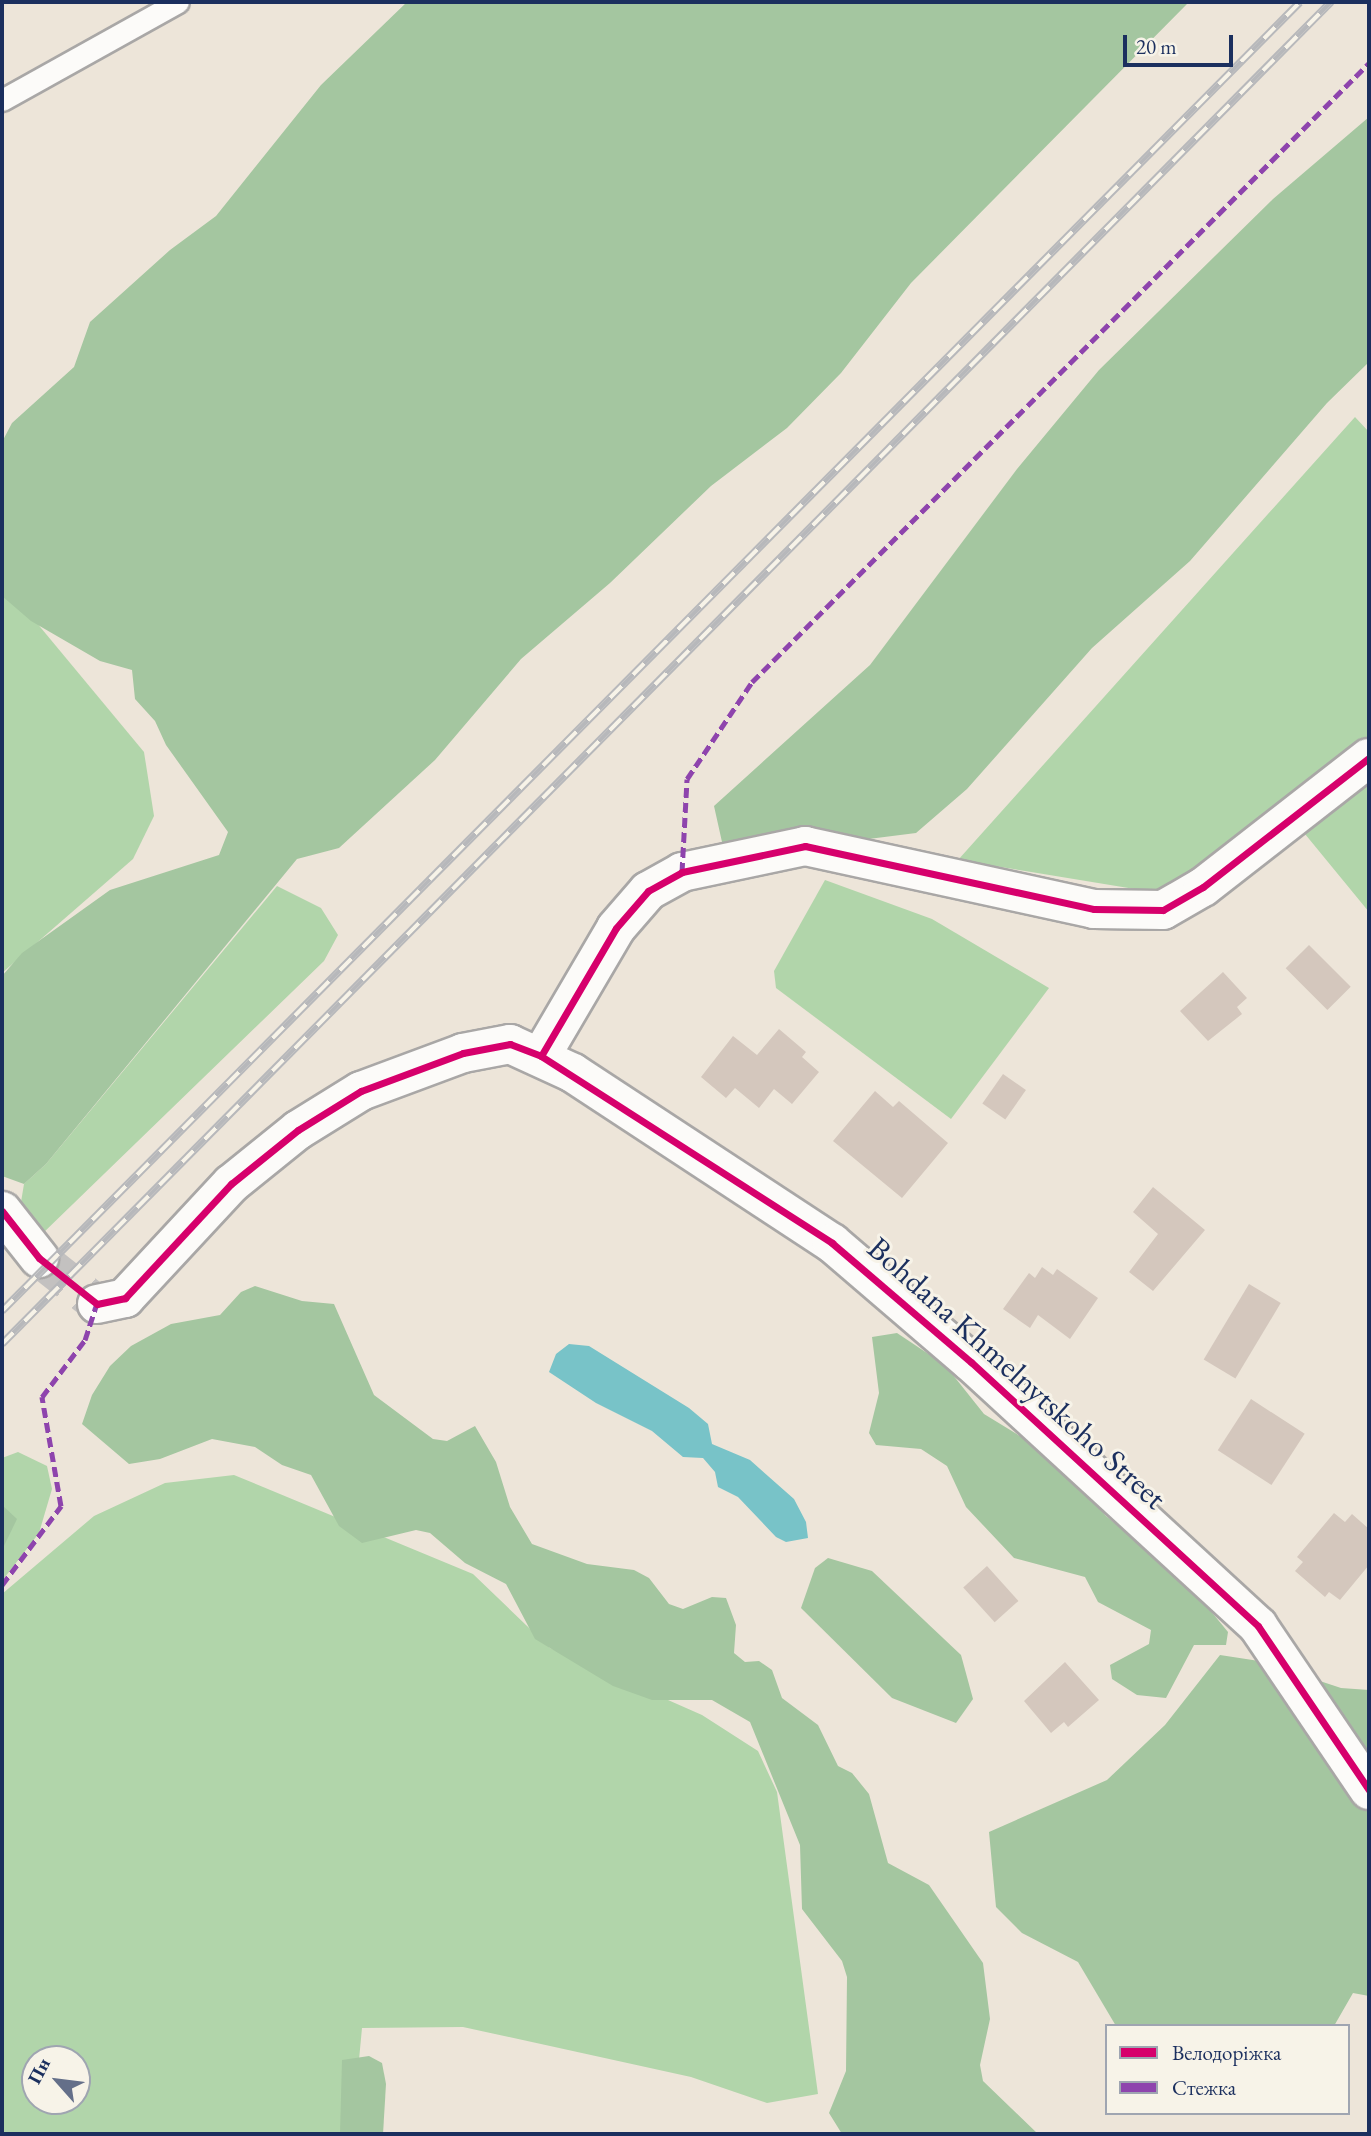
<!DOCTYPE html>
<html>
<head>
<meta charset="utf-8">
<style>
	body { margin:0 }
	#map { position:relative; width:1371px; height:2136px; overflow:hidden; background:#ede5d9; font-family:"EB Garamond",serif }
	div>[style] { position:absolute }
	.green>* { inset:0; background:#b1d5aa }
	.forest>* { inset:0; background:#a4c6a0 }
	.water>* { inset:0; background:#78c3c8 }
	.building>* { inset:0; background:#d4c7bd; transform-origin:0 0 }
	.minor-tunnel>* { height:38px; margin-top:-19px; transform-origin:0; background:repeating-linear-gradient(90deg,#c3c1c0 0 38px,transparent 0 57px) }
	.roads { filter:drop-shadow(2px 0 #a9a7a6) drop-shadow(-2px 0 #a9a7a6) drop-shadow(0 2px #a9a7a6) drop-shadow(0 -2px #a9a7a6) }
	.service>* { height:21px; margin:-10.5px; padding:0 10.5px; transform-origin:10.5px; border-radius:10.5px; background:#fcfbf9 }
	.minor>* { height:38px; margin:-19px; padding:0 19px; transform-origin:19px; border-radius:19px; background:#fcfbf9 }
	.rail>* { height:8px; margin-top:-4px; transform-origin:0; background:repeating-linear-gradient(90deg,#f7f3e8 0 16px,#b7b8bb 0 32px); box-sizing:border-box; border-block:2px solid #b7b8bb }
	.quiet>* { height:5px; margin-top:-2.5px; transform-origin:0; background:repeating-linear-gradient(90deg,#8e44ad 0 10px,transparent 0 15px) }
	.cycleway>* { height:7px; margin:-3.5px; padding:0 3.5px; transform-origin:3.5px; border-radius:3.5px; background:#d6006c }
	span { translate:-50% -50%; white-space:nowrap; text-align:center; line-height:1.15; -webkit-text-stroke:6px #f7f3e8; paint-order:stroke }
	.street-label { font-size:32px; color:#1b2f5e }
	.frame { position:absolute; inset:0; border:4px solid #1b2f5e; pointer-events:none }
	.legend { position:absolute; left:1105px; top:2024px; width:245px; height:91px; box-sizing:border-box; background:#f7f3e8; border:2px solid #9fa5b1; margin:0; padding:9px 12px; list-style:none; font-size:21px; color:#1b2f5e }
	.legend li { display:flex; align-items:center; gap:14px; height:35px }
	.legend b { width:35px; border:2px solid #9fa5b1 }
	.north { position:absolute; left:21px; top:2045px; width:70px; height:70px; box-sizing:border-box; background:#f7f3e8; border:2px solid #9fa5b1; border-radius:50%; rotate:298deg; font-size:19px; font-weight:700; line-height:28px; text-align:center; color:#1b2f5e }
	.north::after { content:''; display:block; margin:auto; width:24px; height:32px; background:#646f89; clip-path:polygon(50% 0,100% 100%,50% 72%,0 100%) }
	.scale { position:absolute; left:1123px; top:35px; width:110px; height:32px; box-sizing:border-box; border:4px solid #1b2f5e; border-top:0; padding-left:9px; font-size:21px; line-height:24px; white-space:nowrap; color:#1b2f5e; -webkit-text-stroke:5px #f7f3e8; paint-order:stroke }
</style>
</head>
<body>
<div id="map">
	<div class="green">
		<div style="clip-path:polygon(1355px 417px,1369px 432px,1369px 912px,1282px 806px,1165px 894px,958px 860px)"></div>
		<div style="clip-path:polygon(2px 581px,144px 752px,154px 816px,133px 859px,2px 973px)"></div>
		<div style="clip-path:polygon(825px 880px,932px 919px,1049px 988px,951px 1119px,776px 988px,774px 971px)"></div>
		<div style="clip-path:polygon(277px 886px,321px 908px,338px 935px,324px 961px,41px 1235px,19px 1214px,24px 1184px,46px 1164px)"></div>
		<div style="clip-path:polygon(18px 1452px,47px 1466px,52px 1489px,39px 1533px,2px 1581px,2px 1458px)"></div>
		<div style="clip-path:polygon(evenodd,234px 1475px,473px 1574px,550px 1648px,702px 1715px,758px 1751px,777px 1792px,818px 2094px,767px 2103px,691px 2077px,463px 2027px,362px 2028px,352px 2134px,2px 2134px,2px 1594px,94px 1516px,165px 1483px,234px 1475px,35px 2059px,77px 2059px,77px 2101px,35px 2101px,35px 2059px)"></div>
	</div>
	<div class="forest">
		<div style="clip-path:polygon(407px 2px,1189px 2px,911px 283px,841px 373px,787px 428px,711px 486px,610px 583px,521px 659px,435px 760px,339px 848px,297px 859px,46px 1164px,24px 1184px,2px 1176px,2px 976px,22px 953px,110px 890px,219px 855px,228px 832px,166px 745px,155px 721px,135px 699px,132px 670px,100px 661px,31px 621px,2px 596px,2px 442px,12px 423px,74px 367px,90px 322px,170px 250px,216px 216px,321px 85px)"></div>
		<div style="clip-path:polygon(1369px 117px,1369px 362px,1327px 403px,1190px 561px,1092px 648px,967px 789px,916px 833px,821px 845px,724px 851px,714px 806px,870px 665px,1017px 469px,1099px 370px,1273px 199px)"></div>
		<div style="clip-path:polygon(255px 1286px,302px 1301px,334px 1304px,374px 1395px,433px 1439px,447px 1441px,475px 1426px,496px 1462px,510px 1507px,532px 1544px,587px 1564px,634px 1570px,649px 1578px,669px 1604px,683px 1609px,712px 1597px,726px 1598px,736px 1625px,734px 1653px,745px 1662px,759px 1661px,772px 1670px,782px 1698px,818px 1725px,838px 1766px,852px 1773px,869px 1794px,888px 1863px,929px 1885px,983px 1963px,990px 2019px,980px 2065px,983px 2081px,1038px 2134px,842px 2134px,829px 2113px,846px 2071px,847px 1977px,842px 1961px,802px 1909px,800px 1845px,750px 1722px,712px 1700px,652px 1700px,613px 1686px,535px 1639px,506px 1584px,465px 1563px,430px 1533px,416px 1530px,362px 1543px,339px 1526px,311px 1475px,282px 1465px,255px 1447px,212px 1439px,160px 1459px,129px 1464px,82px 1424px,92px 1395px,110px 1366px,131px 1346px,171px 1324px,220px 1315px,241px 1292px)"></div>
		<div style="clip-path:polygon(897px 1333px,945px 1365px,984px 1414px,1059px 1460px,1106px 1516px,1186px 1581px,1228px 1632px,1226px 1645px,1194px 1645px,1166px 1698px,1137px 1695px,1112px 1679px,1110px 1665px,1149px 1644px,1151px 1630px,1098px 1602px,1085px 1577px,1014px 1558px,966px 1507px,947px 1466px,921px 1449px,876px 1445px,869px 1433px,879px 1393px,872px 1337px)"></div>
		<div style="clip-path:polygon(2px 1505px,17px 1519px,2px 1550px)"></div>
		<div style="clip-path:polygon(828px 1558px,872px 1571px,961px 1655px,973px 1699px,956px 1723px,892px 1698px,801px 1608px,815px 1568px)"></div>
		<div style="clip-path:polygon(1220px 1655px,1259px 1661px,1341px 1688px,1369px 1690px,1369px 1996px,1353px 1993px,1334px 2026px,1116px 2026px,1078px 1962px,1022px 1933px,996px 1907px,989px 1832px,1107px 1780px,1165px 1725px)"></div>
		<div style="clip-path:polygon(369px 2056px,382px 2063px,386px 2084px,383px 2134px,340px 2134px,342px 2060px)"></div>
	</div>
	<div class="water">
		<div style="clip-path:polygon(569px 1344px,589px 1346px,689px 1408px,708px 1424px,712px 1444px,750px 1460px,794px 1499px,806px 1522px,808px 1538px,786px 1542px,776px 1537px,738px 1497px,718px 1487px,715px 1472px,703px 1458px,683px 1457px,652px 1431px,596px 1403px,549px 1372px,556px 1354px)"></div>
	</div>
	<div class="building">
		<div style="left:1309px;top:945px;width:59px;height:33px;rotate:45deg"></div>
		<div style="clip-path:polygon(1223px 972px,1247px 998px,1237px 1007px,1242px 1014px,1208px 1041px,1180px 1011px)"></div>
		<div style="clip-path:polygon(779px 1029px,806px 1052px,802px 1057px,819px 1072px,792px 1104px,774px 1089px,759px 1108px,735px 1088px,726px 1098px,701px 1077px,733px 1036px,757px 1055px)"></div>
		<div style="left:1003px;top:1074px;width:28px;height:36px;rotate:35deg"></div>
		<div style="clip-path:polygon(875px 1091px,893px 1107px,899px 1101px,948px 1143px,902px 1198px,833px 1141px)"></div>
		<div style="clip-path:polygon(1153px 1187px,1205px 1230px,1153px 1291px,1129px 1272px,1158px 1234px,1133px 1212px)"></div>
		<div style="clip-path:polygon(1042px 1267px,1053px 1275px,1057px 1269px,1098px 1298px,1070px 1339px,1038px 1315px,1030px 1328px,1003px 1309px,1029px 1273px,1035px 1278px)"></div>
		<div style="left:1249px;top:1284px;width:37px;height:88px;rotate:31deg"></div>
		<div style="left:1251px;top:1399px;width:64px;height:61px;rotate:33deg"></div>
		<div style="clip-path:polygon(1334px 1513px,1345px 1522px,1352px 1514px,1369px 1529px,1369px 1565px,1340px 1600px,1329px 1592px,1325px 1597px,1295px 1571px,1303px 1562px,1297px 1557px)"></div>
		<div style="left:987px;top:1566px;width:47px;height:32px;rotate:48deg"></div>
		<div style="clip-path:polygon(1065px 1662px,1099px 1700px,1068px 1727px,1064px 1722px,1051px 1733px,1024px 1701px)"></div>
	</div>
	<div class="minor-tunnel">
		<div style="left:39px;top:1258px;width:74px;rotate:38.4deg"></div>
	</div>
	<div class="roads">
		<div class="service">
			<div style="left:2px;top:100px;width:201px;rotate:-29.1deg"></div>
		</div>
		<div class="minor">
			<div style="left:541px;top:1056px;width:148px;rotate:-59.6deg"></div>
			<div style="left:616px;top:928px;width:49px;rotate:-49.1deg"></div>
			<div style="left:648px;top:891px;width:39px;rotate:-29deg"></div>
			<div style="left:682px;top:872px;width:126px;rotate:-11.9deg"></div>
			<div style="left:805px;top:846px;width:296px;rotate:12.3deg"></div>
			<div style="left:1094px;top:909px;width:69px;rotate:0.8deg"></div>
			<div style="left:1163px;top:910px;width:46px;rotate:-29.9deg"></div>
			<div style="left:1203px;top:887px;width:210px;rotate:-37.9deg"></div>
			<div style="left:2px;top:1211px;width:60px;rotate:51.8deg"></div>
			<div style="left:97px;top:1304px;width:29px;rotate:-12deg"></div>
			<div style="left:125px;top:1298px;width:156px;rotate:-47.1deg"></div>
			<div style="left:231px;top:1184px;width:86px;rotate:-38.9deg"></div>
			<div style="left:298px;top:1130px;width:74px;rotate:-31.8deg"></div>
			<div style="left:361px;top:1091px;width:109px;rotate:-20.4deg"></div>
			<div style="left:463px;top:1053px;width:48px;rotate:-10.8deg"></div>
			<div style="left:510px;top:1044px;width:69px;rotate:24.7deg"></div>
			<div style="left:573px;top:1073px;width:310px;rotate:33.3deg"></div>
			<div style="left:832px;top:1243px;width:183px;rotate:40.6deg"></div>
			<div style="left:971px;top:1362px;width:390px;rotate:42.6deg"></div>
			<div style="left:1258px;top:1626px;width:198px;rotate:55.9deg"></div>
		</div>
	</div>
	<div class="rail">
		<div style="left:2px;top:1311px;width:1843px;rotate:-45.24deg"></div>
		<div style="left:2px;top:1344px;width:1889px;rotate:-45.28deg"></div>
	</div>
	<div class="quiet">
		<div style="left:682px;top:872px;width:93px;rotate:-86.9deg"></div>
		<div style="left:687px;top:779px;width:117px;rotate:-56.2deg"></div>
		<div style="left:752px;top:682px;width:874px;rotate:-45.09deg"></div>
		<div style="left:2px;top:1585px;width:99px;rotate:-53.2deg"></div>
		<div style="left:61px;top:1506px;width:111px;rotate:-99.9deg"></div>
		<div style="left:42px;top:1397px;width:71px;rotate:-53deg"></div>
		<div style="left:85px;top:1340px;width:38px;rotate:-72deg"></div>
	</div>
	<div class="cycleway">
		<div style="left:541px;top:1056px;width:148px;rotate:-59.6deg"></div>
		<div style="left:616px;top:928px;width:49px;rotate:-49.1deg"></div>
		<div style="left:648px;top:891px;width:39px;rotate:-29deg"></div>
		<div style="left:682px;top:872px;width:126px;rotate:-11.9deg"></div>
		<div style="left:805px;top:846px;width:296px;rotate:12.3deg"></div>
		<div style="left:1094px;top:909px;width:69px;rotate:0.8deg"></div>
		<div style="left:1163px;top:910px;width:46px;rotate:-29.9deg"></div>
		<div style="left:1203px;top:887px;width:210px;rotate:-37.9deg"></div>
		<div style="left:2px;top:1211px;width:60px;rotate:51.8deg"></div>
		<div style="left:39px;top:1258px;width:74px;rotate:38.4deg"></div>
		<div style="left:97px;top:1304px;width:29px;rotate:-12deg"></div>
		<div style="left:125px;top:1298px;width:156px;rotate:-47.1deg"></div>
		<div style="left:231px;top:1184px;width:86px;rotate:-38.9deg"></div>
		<div style="left:298px;top:1130px;width:74px;rotate:-31.8deg"></div>
		<div style="left:361px;top:1091px;width:109px;rotate:-20.4deg"></div>
		<div style="left:463px;top:1053px;width:48px;rotate:-10.8deg"></div>
		<div style="left:510px;top:1044px;width:33px;rotate:21deg"></div>
		<div style="left:541px;top:1056px;width:346px;rotate:32.7deg"></div>
		<div style="left:832px;top:1243px;width:183px;rotate:40.6deg"></div>
		<div style="left:971px;top:1362px;width:390px;rotate:42.6deg"></div>
		<div style="left:1258px;top:1626px;width:198px;rotate:55.9deg"></div>
	</div>
	<div class="street-label">
		<span style="left:1017px;top:1373px;rotate:42deg">Bohdana Khmelnytskoho Street</span>
	</div>
	<div class="frame"></div>
	<ul class="legend">
	<li><b style="height:9px;background:#d6006c"></b>Велодоріжка</li>
	<li><b style="height:9px;background:#8e44ad"></b>Стежка</li>
	</ul>
	<div class="north">Пн</div>
	<div class="scale">20 m</div>
</div>
</body>
</html>
